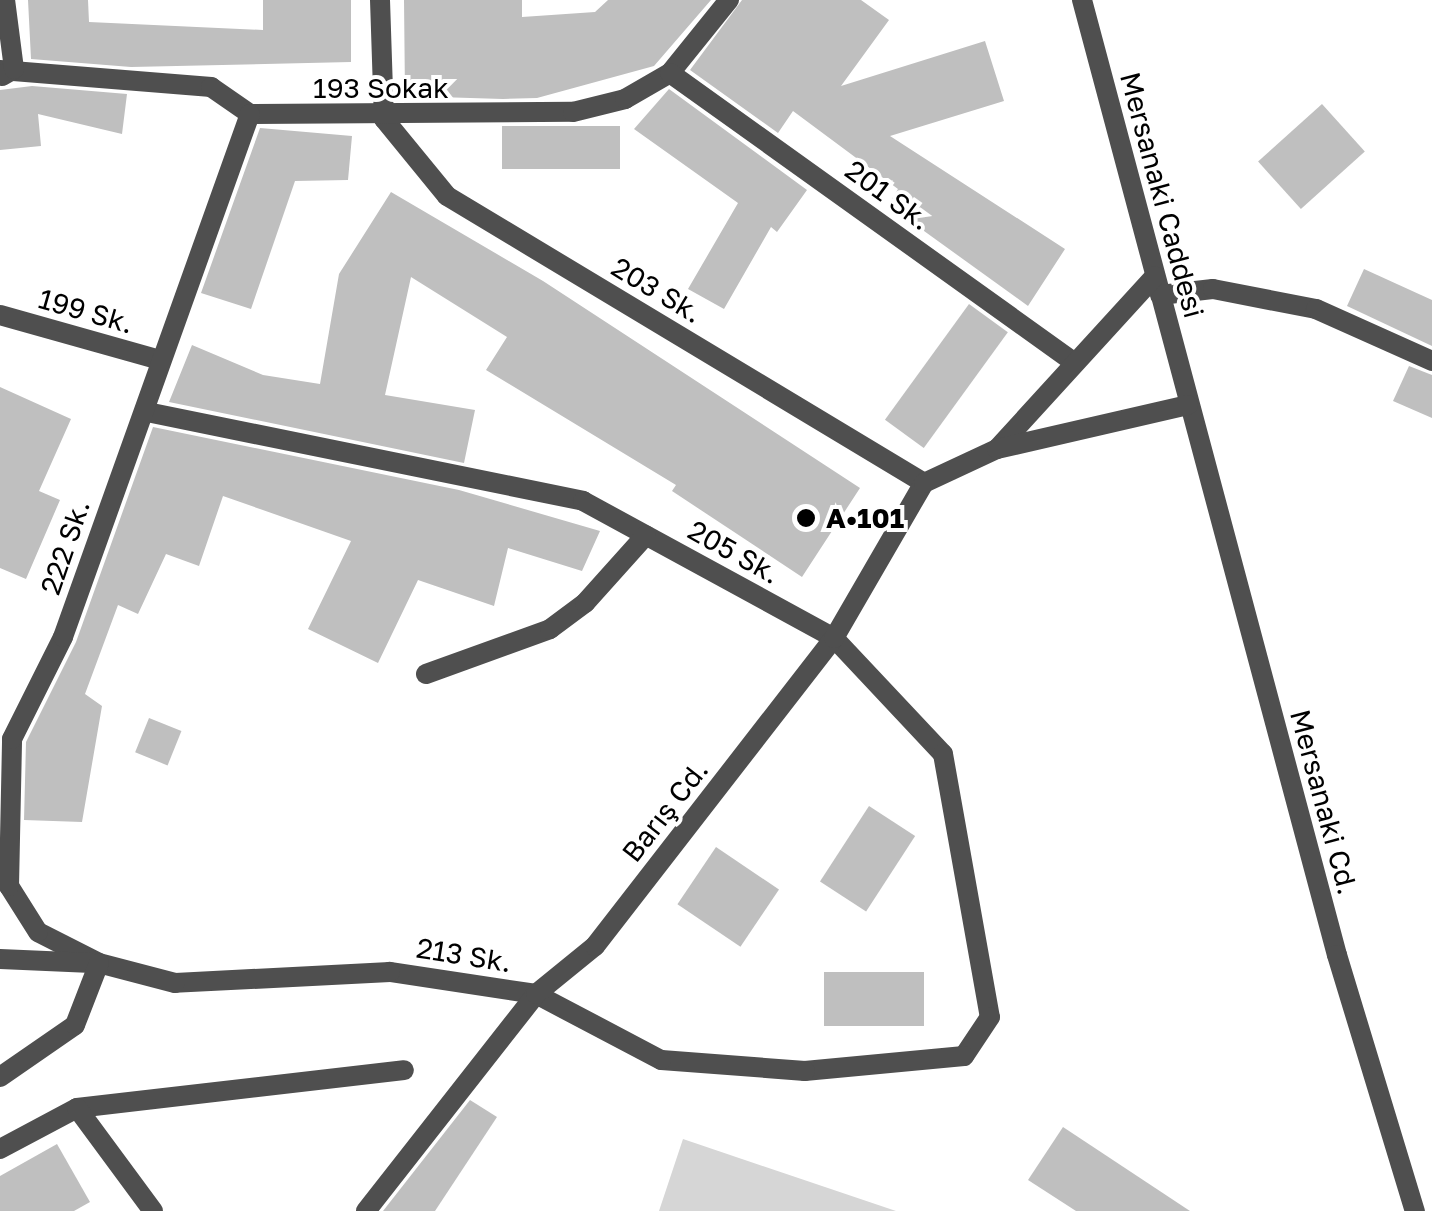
<!DOCTYPE html>
<html>
<head>
<meta charset="utf-8">
<style>
	body { margin:0 }
	#map { position:relative; width:1432px; height:1211px; overflow:hidden; background:#fff; font-family:"Golos Text",sans-serif }
	div>[style] { position:absolute }
	.green>* { inset:0; background:#d6d6d6 }
	.building>* { inset:0; background:#bfbfbf; transform-origin:0 0 }
	.minor>* { height:20px; margin:-10px; padding:0 10px; transform-origin:10px; border-radius:10px; background:#4f4f4f }
	.tertiary>* { height:20px; margin:-10px; padding:0 10px; transform-origin:10px; border-radius:10px; background:#4f4f4f }
	.dots>* { width:28px; height:28px; translate:-50% -50%; box-sizing:border-box; border:5px solid #fff; border-radius:50% }
	span { translate:-50% -50%; white-space:nowrap; text-align:center; line-height:1.15; -webkit-text-stroke:8px #fff; paint-order:stroke }
	.street-label { font-size:28px; color:#000 }
	.poi-label { font-size:28px; color:#000; font-weight:700 }
	.left { translate:0 -50%; text-align:left }
</style>
</head>
<body>
<div id="map">
	<div class="green">
		<div style="clip-path:polygon(683px 1139px,896px 1211px,659px 1211px)"></div>
	</div>
	<div class="building">
		<div style="clip-path:polygon(28px 0,88px 0,89px 22px,263px 30px,263px 0,351px 0,351px 62px,131px 67px,31px 59px)"></div>
		<div style="clip-path:polygon(404px 0,522px 0,522px 17px,595px 12px,608px 0,711px 0,654px 66px,537px 98px,503px 99px,405px 96px)"></div>
		<div style="clip-path:polygon(742px 0,861px 0,889px 20px,841px 86px,985px 41px,1004px 101px,890px 136px,1065px 249px,1028px 306px,888px 205px,898px 189px,793px 111px,778px 133px,690px 70px)"></div>
		<div style="clip-path:polygon(32px 86px,127px 94px,122px 134px,38px 114px,41px 146px,0 150px,0 90px)"></div>
		<div style="clip-path:polygon(669px 89px,807px 190px,777px 232px,771px 227px,724px 309px,688px 289px,738px 203px,634px 129px)"></div>
		<div style="left:1322px;top:104px;width:64px;height:86px;rotate:48deg"></div>
		<div style="left:502px;top:126px;width:118px;height:43px"></div>
		<div style="clip-path:polygon(260px 128px,352px 136px,348px 180px,295px 181px,251px 309px,201px 293px)"></div>
		<div style="clip-path:polygon(391px 192px,543px 281px,860px 488px,802px 577px,672px 491px,676px 485px,486px 370px,507px 337px,411px 277px,385px 395px,475px 410px,464px 463px,169px 402px,192px 345px,263px 375px,320px 384px,339px 274px)"></div>
		<div style="clip-path:polygon(1364px 269px,1432px 300px,1432px 346px,1347px 306px)"></div>
		<div style="left:969px;top:304px;width:48px;height:143px;rotate:36deg"></div>
		<div style="clip-path:polygon(1409px 366px,1432px 375px,1432px 418px,1393px 401px)"></div>
		<div style="clip-path:polygon(0 387px,71px 419px,39px 491px,60px 500px,26px 579px,0 568px)"></div>
		<div style="clip-path:polygon(153px 427px,459px 490px,600px 531px,582px 571px,508px 548px,494px 606px,418px 580px,378px 663px,308px 629px,351px 541px,223px 496px,199px 566px,166px 554px,138px 614px,118px 605px,85px 694px,102px 706px,82px 822px,24px 820px,26px 742px,76px 642px)"></div>
		<div style="left:149px;top:718px;width:35px;height:37px;rotate:22deg"></div>
		<div style="left:869px;top:806px;width:55px;height:90px;rotate:33deg"></div>
		<div style="left:716px;top:847px;width:76px;height:69px;rotate:34deg"></div>
		<div style="left:824px;top:972px;width:100px;height:54px"></div>
		<div style="clip-path:polygon(470px 1100px,497px 1117px,435px 1211px,383px 1211px)"></div>
		<div style="clip-path:polygon(1063px 1127px,1190px 1211px,1076px 1211px,1028px 1180px)"></div>
		<div style="clip-path:polygon(57px 1144px,90px 1202px,74px 1211px,0 1211px,0 1176px)"></div>
	</div>
	<div class="minor">
		<div style="left:380px;top:0;width:119px;rotate:88.1deg"></div>
		<div style="left:384px;top:119px;width:99px;rotate:50.7deg"></div>
		<div style="left:447px;top:196px;width:557px;rotate:31.03deg"></div>
		<div style="left:0;top:70px;width:212px;rotate:4.6deg"></div>
		<div style="left:211px;top:87px;width:47px;rotate:34.7deg"></div>
		<div style="left:250px;top:114px;width:323px;rotate:-0.4deg"></div>
		<div style="left:573px;top:112px;width:54px;rotate:-14deg"></div>
		<div style="left:625px;top:99px;width:52px;rotate:-30deg"></div>
		<div style="left:670px;top:73px;width:94px;rotate:-51.1deg"></div>
		<div style="left:670px;top:73px;width:497px;rotate:35.6deg"></div>
		<div style="left:2px;top:76px;width:14px;rotate:-30deg"></div>
		<div style="left:14px;top:69px;width:70px;rotate:-97.4deg"></div>
		<div style="left:1160px;top:295px;width:53px;rotate:-6.5deg"></div>
		<div style="left:1213px;top:289px;width:105px;rotate:11deg"></div>
		<div style="left:1316px;top:309px;width:127px;rotate:24.1deg"></div>
		<div style="left:0;top:315px;width:163px;rotate:15.7deg"></div>
		<div style="left:147px;top:412px;width:445px;rotate:11.5deg"></div>
		<div style="left:583px;top:501px;width:286px;rotate:28.6deg"></div>
		<div style="left:834px;top:638px;width:159px;rotate:46.8deg"></div>
		<div style="left:943px;top:754px;width:267px;rotate:79.9deg"></div>
		<div style="left:990px;top:1017px;width:47px;rotate:123.7deg"></div>
		<div style="left:964px;top:1056px;width:160px;rotate:174.6deg"></div>
		<div style="left:805px;top:1071px;width:144px;rotate:-175.6deg"></div>
		<div style="left:661px;top:1060px;width:141px;rotate:-152.2deg"></div>
		<div style="left:536px;top:994px;width:148px;rotate:-171.4deg"></div>
		<div style="left:390px;top:972px;width:215px;rotate:177.1deg"></div>
		<div style="left:175px;top:983px;width:79px;rotate:-165.3deg"></div>
		<div style="left:99px;top:963px;width:68px;rotate:-153.1deg"></div>
		<div style="left:38px;top:932px;width:54px;rotate:-122.2deg"></div>
		<div style="left:9px;top:886px;width:147px;rotate:-88.8deg"></div>
		<div style="left:12px;top:739px;width:114px;rotate:-63.4deg"></div>
		<div style="left:63px;top:637px;width:555px;rotate:-70.33deg"></div>
		<div style="left:426px;top:674px;width:132px;rotate:-19.9deg"></div>
		<div style="left:550px;top:629px;width:44px;rotate:-36.6deg"></div>
		<div style="left:585px;top:603px;width:91px;rotate:-48.1deg"></div>
		<div style="left:0;top:959px;width:92px;rotate:2.5deg"></div>
		<div style="left:0;top:1077px;width:91px;rotate:-34.7deg"></div>
		<div style="left:75px;top:1025px;width:66px;rotate:-68.8deg"></div>
		<div style="left:77px;top:1108px;width:329px;rotate:-6.6deg"></div>
		<div style="left:0;top:1149px;width:87px;rotate:-28deg"></div>
		<div style="left:77px;top:1108px;width:128px;rotate:53.6deg"></div>
	</div>
	<div class="tertiary">
		<div style="left:1082px;top:0;width:988px;rotate:75.05deg"></div>
		<div style="left:1337px;top:955px;width:268px;rotate:73.1deg"></div>
		<div style="left:997px;top:449px;width:234px;rotate:-47.6deg"></div>
		<div style="left:366px;top:1211px;width:276px;rotate:-51.9deg"></div>
		<div style="left:536px;top:994px;width:76px;rotate:-39.1deg"></div>
		<div style="left:595px;top:946px;width:390px;rotate:-52.2deg"></div>
		<div style="left:834px;top:638px;width:179px;rotate:-59.9deg"></div>
		<div style="left:924px;top:483px;width:81px;rotate:-25deg"></div>
		<div style="left:997px;top:449px;width:196px;rotate:-13deg"></div>
	</div>
	<div class="dots">
		<div style="left:806px;top:518px;background:#000"></div>
	</div>
	<div class="street-label">
		<span style="left:381px;top:88px">193 Sokak</span>
		<span style="left:888px;top:195px;rotate:36deg">201 Sk.</span>
		<span style="left:1162px;top:195px;rotate:75deg">Mersanaki Caddesi</span>
		<span style="left:657px;top:290px;rotate:31deg">203 Sk.</span>
		<span style="left:86px;top:311px;rotate:16deg">199 Sk.</span>
		<span style="left:65px;top:547px;rotate:-71deg">222 Sk.</span>
		<span style="left:734px;top:552px;rotate:29deg">205 Sk.</span>
		<span style="left:1324px;top:802px;rotate:75deg">Mersanaki Cd.</span>
		<span style="left:665px;top:811px;rotate:-52deg">Barış Cd.</span>
		<span style="left:464px;top:955px;rotate:9deg">213 Sk.</span>
	</div>
	<div class="poi-label">
		<span class="left" style="left:826px;top:518px">A•101</span>
	</div>
</div>
</body>
</html>
